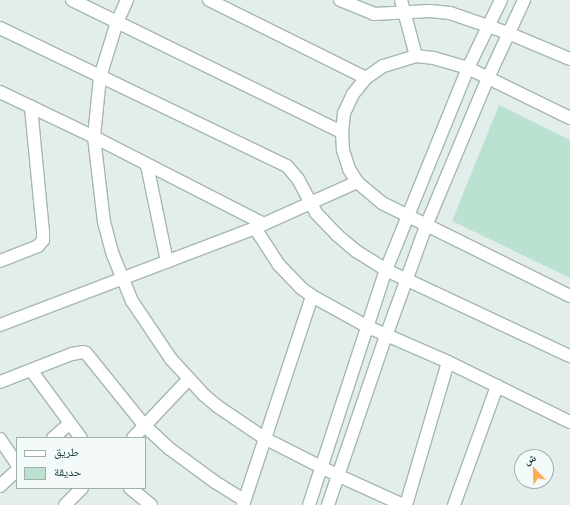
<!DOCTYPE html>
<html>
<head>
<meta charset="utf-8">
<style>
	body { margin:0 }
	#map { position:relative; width:570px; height:505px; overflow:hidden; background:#e3eeec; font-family:"Asap Condensed","Noto Naskh Arabic",sans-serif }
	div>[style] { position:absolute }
	.green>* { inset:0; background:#bbe1d0 }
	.roads { filter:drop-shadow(1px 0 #a5b7b5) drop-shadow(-1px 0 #a5b7b5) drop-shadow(0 1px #a5b7b5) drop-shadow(0 -1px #a5b7b5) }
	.minor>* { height:12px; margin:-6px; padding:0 6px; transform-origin:6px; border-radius:6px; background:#fff }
	.tertiary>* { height:12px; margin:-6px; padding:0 6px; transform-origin:6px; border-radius:6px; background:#fff }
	span { translate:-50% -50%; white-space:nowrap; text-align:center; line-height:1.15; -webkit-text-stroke:4px #f4faf9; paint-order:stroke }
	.legend { position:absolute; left:16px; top:437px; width:130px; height:52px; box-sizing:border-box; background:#f4faf9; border:1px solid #a0b0af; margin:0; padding:5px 7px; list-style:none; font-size:12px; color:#214141 }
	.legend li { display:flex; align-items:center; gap:8px; height:20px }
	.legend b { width:20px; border:1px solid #a0b0af }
	.north { position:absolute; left:514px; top:449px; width:40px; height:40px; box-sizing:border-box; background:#f4faf9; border:1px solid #a0b0af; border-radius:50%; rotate:337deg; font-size:11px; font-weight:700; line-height:16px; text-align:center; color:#214141 }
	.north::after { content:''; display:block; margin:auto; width:14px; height:18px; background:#fcac53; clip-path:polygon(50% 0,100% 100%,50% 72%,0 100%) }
</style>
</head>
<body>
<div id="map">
	<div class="green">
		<div style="clip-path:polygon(499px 105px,570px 140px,570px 278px,452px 221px)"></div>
	</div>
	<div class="roads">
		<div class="minor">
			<div style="left:72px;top:0;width:301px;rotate:26.1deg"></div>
			<div style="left:127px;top:0;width:24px;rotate:114deg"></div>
			<div style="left:117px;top:22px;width:58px;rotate:107.2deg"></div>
			<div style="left:100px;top:77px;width:60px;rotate:95.7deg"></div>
			<div style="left:94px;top:137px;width:86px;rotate:83.3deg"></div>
			<div style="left:104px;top:222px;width:34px;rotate:75deg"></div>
			<div style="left:113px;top:255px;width:50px;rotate:67.6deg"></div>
			<div style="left:132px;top:301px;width:70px;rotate:56.1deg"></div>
			<div style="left:171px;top:359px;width:49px;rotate:47.5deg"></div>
			<div style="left:204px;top:395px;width:17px;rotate:40deg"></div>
			<div style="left:217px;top:406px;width:57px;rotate:34.2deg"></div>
			<div style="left:264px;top:438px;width:82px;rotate:26.9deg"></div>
			<div style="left:337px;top:475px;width:72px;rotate:24.4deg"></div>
			<div style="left:209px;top:0;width:175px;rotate:26.4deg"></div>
			<div style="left:340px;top:0;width:37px;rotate:22deg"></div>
			<div style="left:374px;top:14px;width:56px;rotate:-3.1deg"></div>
			<div style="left:430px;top:11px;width:20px;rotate:6deg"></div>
			<div style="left:450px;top:13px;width:61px;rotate:19deg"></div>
			<div style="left:508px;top:33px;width:67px;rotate:22.8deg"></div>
			<div style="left:401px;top:0;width:58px;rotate:75deg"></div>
			<div style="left:0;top:28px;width:318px;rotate:25.7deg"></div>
			<div style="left:287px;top:166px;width:17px;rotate:50deg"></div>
			<div style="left:298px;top:179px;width:38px;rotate:62deg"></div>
			<div style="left:316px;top:213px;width:30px;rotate:46deg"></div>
			<div style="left:337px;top:235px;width:25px;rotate:40deg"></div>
			<div style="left:356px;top:251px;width:36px;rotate:32deg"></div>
			<div style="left:386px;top:270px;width:203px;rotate:25.1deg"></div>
			<div style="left:0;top:92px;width:104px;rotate:25.6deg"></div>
			<div style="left:94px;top:137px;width:191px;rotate:27.1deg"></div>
			<div style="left:570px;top:118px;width:114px;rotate:-153.9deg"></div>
			<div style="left:468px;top:68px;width:35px;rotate:-164deg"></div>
			<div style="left:434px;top:58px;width:18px;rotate:-174deg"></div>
			<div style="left:416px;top:56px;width:34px;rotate:163deg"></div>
			<div style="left:383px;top:66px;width:21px;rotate:145deg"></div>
			<div style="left:366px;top:78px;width:21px;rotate:129deg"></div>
			<div style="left:353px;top:94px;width:21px;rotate:115deg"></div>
			<div style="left:344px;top:113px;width:19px;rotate:96deg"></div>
			<div style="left:342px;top:132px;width:18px;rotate:87deg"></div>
			<div style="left:343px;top:150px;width:20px;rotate:72deg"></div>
			<div style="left:349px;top:169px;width:15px;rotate:58deg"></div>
			<div style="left:357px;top:182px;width:33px;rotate:40deg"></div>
			<div style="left:382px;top:203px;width:210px;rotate:26.3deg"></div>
			<div style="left:147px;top:165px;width:99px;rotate:78.3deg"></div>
			<div style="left:255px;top:228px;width:44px;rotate:57deg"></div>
			<div style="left:279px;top:265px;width:32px;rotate:46deg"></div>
			<div style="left:301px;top:288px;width:14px;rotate:36deg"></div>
			<div style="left:312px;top:296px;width:64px;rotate:29deg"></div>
			<div style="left:368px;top:327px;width:87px;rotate:23.6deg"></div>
			<div style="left:448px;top:362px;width:136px;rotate:26.2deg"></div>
			<div style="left:0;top:261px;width:41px;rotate:-21.5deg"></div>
			<div style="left:38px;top:246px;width:8px;rotate:-50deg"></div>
			<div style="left:43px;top:240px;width:8px;rotate:-90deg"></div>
			<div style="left:43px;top:232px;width:126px;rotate:-95.5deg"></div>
			<div style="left:0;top:325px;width:273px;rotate:-20.8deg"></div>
			<div style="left:255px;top:228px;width:112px;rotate:-24.3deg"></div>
			<div style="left:31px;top:370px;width:84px;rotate:53.7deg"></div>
			<div style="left:0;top:382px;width:77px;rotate:-21.3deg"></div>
			<div style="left:72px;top:354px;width:11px;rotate:-10deg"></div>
			<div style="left:83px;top:352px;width:3px;rotate:18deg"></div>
			<div style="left:86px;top:353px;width:94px;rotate:51.1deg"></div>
			<div style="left:145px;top:426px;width:34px;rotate:43deg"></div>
			<div style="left:170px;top:449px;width:56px;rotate:36.3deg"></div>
			<div style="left:215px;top:482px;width:34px;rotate:32deg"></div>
			<div style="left:53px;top:438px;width:21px;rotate:-41deg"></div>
			<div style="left:133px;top:438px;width:81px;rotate:-46.5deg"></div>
			<div style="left:0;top:439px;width:30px;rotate:56deg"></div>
			<div style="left:0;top:486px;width:23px;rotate:-43deg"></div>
			<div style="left:130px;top:488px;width:27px;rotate:39deg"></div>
			<div style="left:65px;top:505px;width:24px;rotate:-45deg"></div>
			<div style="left:243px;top:505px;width:220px;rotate:-71.7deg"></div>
			<div style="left:406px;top:505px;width:149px;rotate:-73.6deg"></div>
			<div style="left:454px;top:505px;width:127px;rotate:-70.1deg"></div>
		</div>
		<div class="tertiary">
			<div style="left:309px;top:505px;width:247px;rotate:-71.9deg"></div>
			<div style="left:386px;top:270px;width:218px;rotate:-67.9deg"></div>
			<div style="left:468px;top:68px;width:76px;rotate:-64.1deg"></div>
			<div style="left:328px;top:505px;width:179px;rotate:-71.1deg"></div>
			<div style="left:386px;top:336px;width:117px;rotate:-70deg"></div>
			<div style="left:426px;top:226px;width:160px;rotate:-67.3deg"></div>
			<div style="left:488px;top:78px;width:86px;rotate:-65.2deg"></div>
		</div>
	</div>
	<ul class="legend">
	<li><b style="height:5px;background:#fff"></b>طريق</li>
	<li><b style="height:11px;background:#bbe1d0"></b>حديقة</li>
	</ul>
	<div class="north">ش</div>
</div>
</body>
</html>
